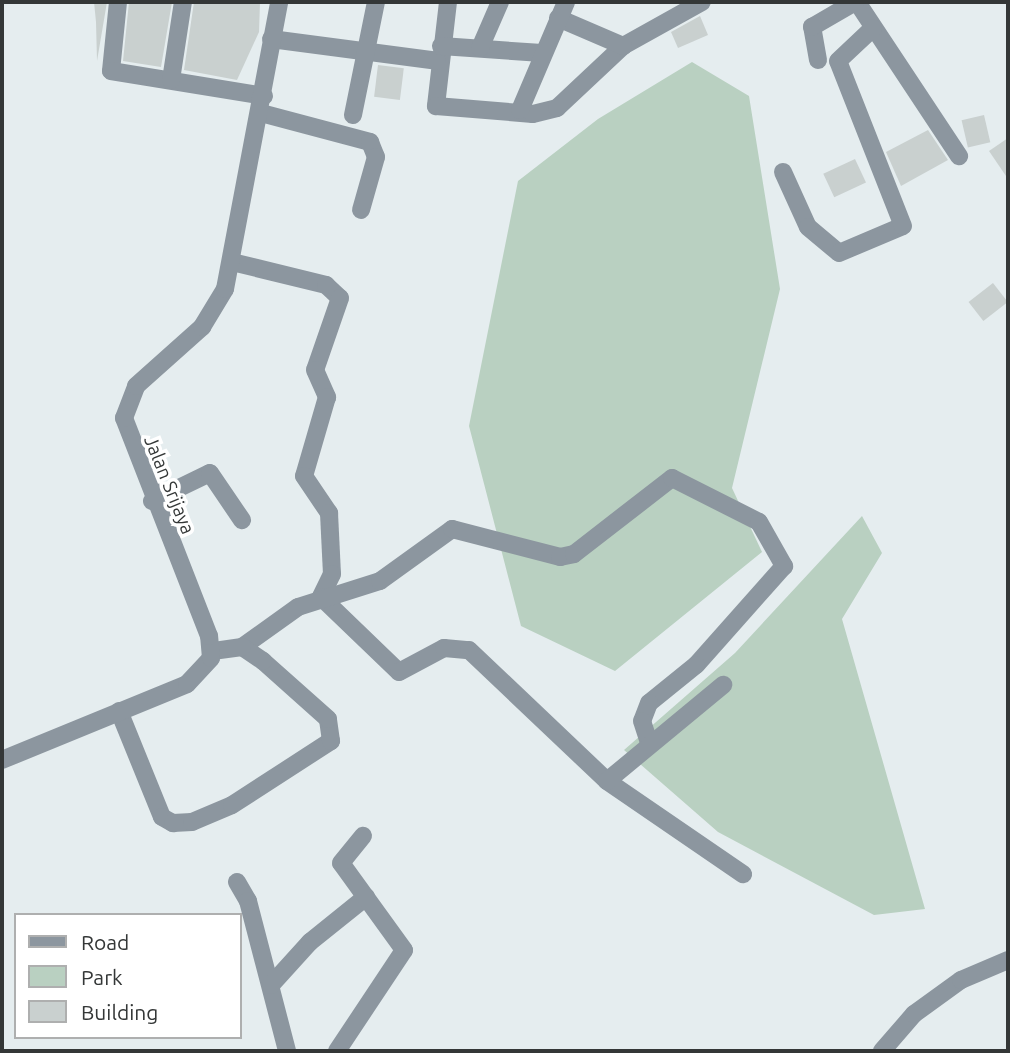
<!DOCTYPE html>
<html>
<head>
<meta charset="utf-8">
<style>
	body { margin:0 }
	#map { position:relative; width:1010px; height:1053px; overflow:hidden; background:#e5edef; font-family:Ubuntu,sans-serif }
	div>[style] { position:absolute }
	.green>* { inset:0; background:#b9d0c1 }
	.building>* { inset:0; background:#c9d0cf; transform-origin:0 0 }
	.minor>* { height:18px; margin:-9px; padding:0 9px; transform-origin:9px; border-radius:9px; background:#8c969f }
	span { translate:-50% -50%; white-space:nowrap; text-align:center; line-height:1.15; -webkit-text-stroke:7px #fff; paint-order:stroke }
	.street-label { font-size:19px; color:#343737 }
	.frame { position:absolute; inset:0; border:4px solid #343737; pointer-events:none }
	.legend { position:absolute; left:14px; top:913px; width:228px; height:126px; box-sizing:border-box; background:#fff; border:2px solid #aeafaf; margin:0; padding:9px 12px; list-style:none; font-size:21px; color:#343737 }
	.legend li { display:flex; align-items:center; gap:14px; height:35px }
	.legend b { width:35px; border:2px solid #aeafaf }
</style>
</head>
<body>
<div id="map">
	<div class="green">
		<div style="clip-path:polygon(692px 62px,749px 96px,780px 289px,732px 488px,762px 552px,615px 671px,521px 626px,469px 426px,518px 181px,598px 119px)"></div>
		<div style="clip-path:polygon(862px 516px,882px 553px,842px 619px,925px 909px,874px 915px,718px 832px,624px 750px,735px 653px)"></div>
	</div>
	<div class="building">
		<div style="clip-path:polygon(94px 2px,107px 2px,97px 61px,96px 22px)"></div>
		<div style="clip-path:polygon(129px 2px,172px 2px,161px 67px,123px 61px)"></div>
		<div style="clip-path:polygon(194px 2px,260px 2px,259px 32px,237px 80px,184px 70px)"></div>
		<div style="clip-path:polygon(700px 16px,708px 35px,678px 48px,671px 32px)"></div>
		<div style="left:378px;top:65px;width:26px;height:32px;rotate:7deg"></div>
		<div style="left:984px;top:115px;width:28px;height:23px;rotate:77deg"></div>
		<div style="clip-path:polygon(928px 130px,948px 160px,901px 186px,886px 152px)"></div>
		<div style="clip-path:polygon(1008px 138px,1008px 179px,989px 151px)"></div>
		<div style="left:855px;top:159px;width:26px;height:35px;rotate:65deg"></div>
		<div style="left:993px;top:283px;width:24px;height:31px;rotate:52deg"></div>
	</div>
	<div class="minor">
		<div style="left:118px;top:2px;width:69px;rotate:95.8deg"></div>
		<div style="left:111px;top:71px;width:155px;rotate:9.3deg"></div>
		<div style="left:448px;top:2px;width:105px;rotate:96.6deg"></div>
		<div style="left:436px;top:106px;width:97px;rotate:4.7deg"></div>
		<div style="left:533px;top:114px;width:25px;rotate:-14deg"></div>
		<div style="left:557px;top:108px;width:91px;rotate:-43.2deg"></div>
		<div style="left:623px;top:46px;width:90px;rotate:-29.1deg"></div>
		<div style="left:857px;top:2px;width:185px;rotate:56.5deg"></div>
		<div style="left:558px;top:18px;width:71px;rotate:23.3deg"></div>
		<div style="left:271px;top:39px;width:167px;rotate:7.5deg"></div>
		<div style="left:441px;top:46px;width:101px;rotate:4deg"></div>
		<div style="left:480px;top:48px;width:50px;rotate:-66.5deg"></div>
		<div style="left:818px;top:60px;width:34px;rotate:-100deg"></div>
		<div style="left:812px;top:27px;width:50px;rotate:-30.2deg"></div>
		<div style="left:171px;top:80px;width:79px;rotate:-81.3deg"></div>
		<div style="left:520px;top:110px;width:117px;rotate:-66.9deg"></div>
		<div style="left:261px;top:113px;width:113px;rotate:14.9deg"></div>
		<div style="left:370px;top:142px;width:16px;rotate:68deg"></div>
		<div style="left:376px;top:157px;width:55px;rotate:105.8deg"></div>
		<div style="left:353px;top:115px;width:115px;rotate:-78.5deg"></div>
		<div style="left:783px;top:172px;width:60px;rotate:65.6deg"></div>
		<div style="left:808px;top:227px;width:40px;rotate:40deg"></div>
		<div style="left:839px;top:253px;width:69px;rotate:-22.9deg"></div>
		<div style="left:903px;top:226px;width:177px;rotate:-111.5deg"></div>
		<div style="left:838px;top:61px;width:48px;rotate:-43.3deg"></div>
		<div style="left:232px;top:262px;width:97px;rotate:13.7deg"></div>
		<div style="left:326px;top:285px;width:19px;rotate:43deg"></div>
		<div style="left:340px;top:298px;width:76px;rotate:109.1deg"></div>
		<div style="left:315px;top:370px;width:30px;rotate:66deg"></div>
		<div style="left:327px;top:397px;width:82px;rotate:106.2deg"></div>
		<div style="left:304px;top:476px;width:45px;rotate:56deg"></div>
		<div style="left:329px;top:513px;width:61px;rotate:87.2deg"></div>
		<div style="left:332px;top:574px;width:25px;rotate:116deg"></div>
		<div style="left:321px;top:597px;width:108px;rotate:43.9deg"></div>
		<div style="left:399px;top:672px;width:51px;rotate:-28.1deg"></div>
		<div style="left:444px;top:648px;width:25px;rotate:5deg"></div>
		<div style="left:469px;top:650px;width:190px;rotate:43.5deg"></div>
		<div style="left:607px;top:781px;width:165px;rotate:34.4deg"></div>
		<div style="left:152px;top:501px;width:64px;rotate:-25.8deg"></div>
		<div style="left:210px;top:473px;width:57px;rotate:55.8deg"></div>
		<div style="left:242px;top:647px;width:69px;rotate:-35.5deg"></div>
		<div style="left:298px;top:607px;width:86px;rotate:-17.6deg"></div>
		<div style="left:380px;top:581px;width:89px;rotate:-35.8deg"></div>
		<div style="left:452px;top:529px;width:112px;rotate:14.5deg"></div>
		<div style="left:560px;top:557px;width:14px;rotate:-12deg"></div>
		<div style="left:574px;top:554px;width:124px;rotate:-37.8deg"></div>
		<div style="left:672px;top:478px;width:97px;rotate:26.8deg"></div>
		<div style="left:759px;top:522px;width:51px;rotate:60.4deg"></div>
		<div style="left:784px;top:566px;width:132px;rotate:131.6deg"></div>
		<div style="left:696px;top:665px;width:60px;rotate:141deg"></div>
		<div style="left:649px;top:703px;width:19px;rotate:111deg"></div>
		<div style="left:642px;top:721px;width:23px;rotate:72deg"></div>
		<div style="left:119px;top:711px;width:114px;rotate:67.9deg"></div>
		<div style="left:162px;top:817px;width:13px;rotate:29deg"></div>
		<div style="left:173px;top:823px;width:19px;rotate:-3deg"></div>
		<div style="left:192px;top:822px;width:43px;rotate:-23deg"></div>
		<div style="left:232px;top:805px;width:118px;rotate:-32.9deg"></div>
		<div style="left:331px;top:741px;width:22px;rotate:-98deg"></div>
		<div style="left:328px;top:719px;width:87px;rotate:-138.3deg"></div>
		<div style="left:263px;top:661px;width:25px;rotate:-146deg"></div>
		<div style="left:242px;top:647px;width:30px;rotate:172deg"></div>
		<div style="left:2px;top:760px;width:200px;rotate:-22.3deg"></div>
		<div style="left:187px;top:684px;width:35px;rotate:-47deg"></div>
		<div style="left:211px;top:658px;width:22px;rotate:-95deg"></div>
		<div style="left:209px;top:636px;width:234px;rotate:-111.3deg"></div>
		<div style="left:124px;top:418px;width:34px;rotate:-69deg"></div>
		<div style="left:136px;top:386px;width:89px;rotate:-41.8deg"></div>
		<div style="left:202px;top:327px;width:44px;rotate:-58.8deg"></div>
		<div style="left:225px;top:289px;width:292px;rotate:-79.3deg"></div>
		<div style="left:607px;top:781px;width:151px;rotate:-39.6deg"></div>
		<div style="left:237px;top:882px;width:22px;rotate:60deg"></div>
		<div style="left:248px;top:901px;width:155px;rotate:75.4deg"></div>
		<div style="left:271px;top:985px;width:58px;rotate:-47.8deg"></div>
		<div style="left:310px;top:942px;width:72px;rotate:-38.8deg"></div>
		<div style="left:337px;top:1051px;width:121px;rotate:-56.4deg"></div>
		<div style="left:404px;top:950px;width:107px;rotate:-125.9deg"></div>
		<div style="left:341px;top:863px;width:35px;rotate:-51deg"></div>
		<div style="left:882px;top:1051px;width:49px;rotate:-49.1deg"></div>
		<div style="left:914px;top:1014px;width:58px;rotate:-35.9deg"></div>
		<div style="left:961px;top:980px;width:51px;rotate:-23.1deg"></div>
	</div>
	<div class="street-label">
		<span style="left:169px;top:485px;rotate:68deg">Jalan Srijaya</span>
	</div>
	<div class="frame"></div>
	<ul class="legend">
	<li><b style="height:9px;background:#8c969f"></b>Road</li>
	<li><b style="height:19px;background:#b9d0c1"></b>Park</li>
	<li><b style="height:19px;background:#c9d0cf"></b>Building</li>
	</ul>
</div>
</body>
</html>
